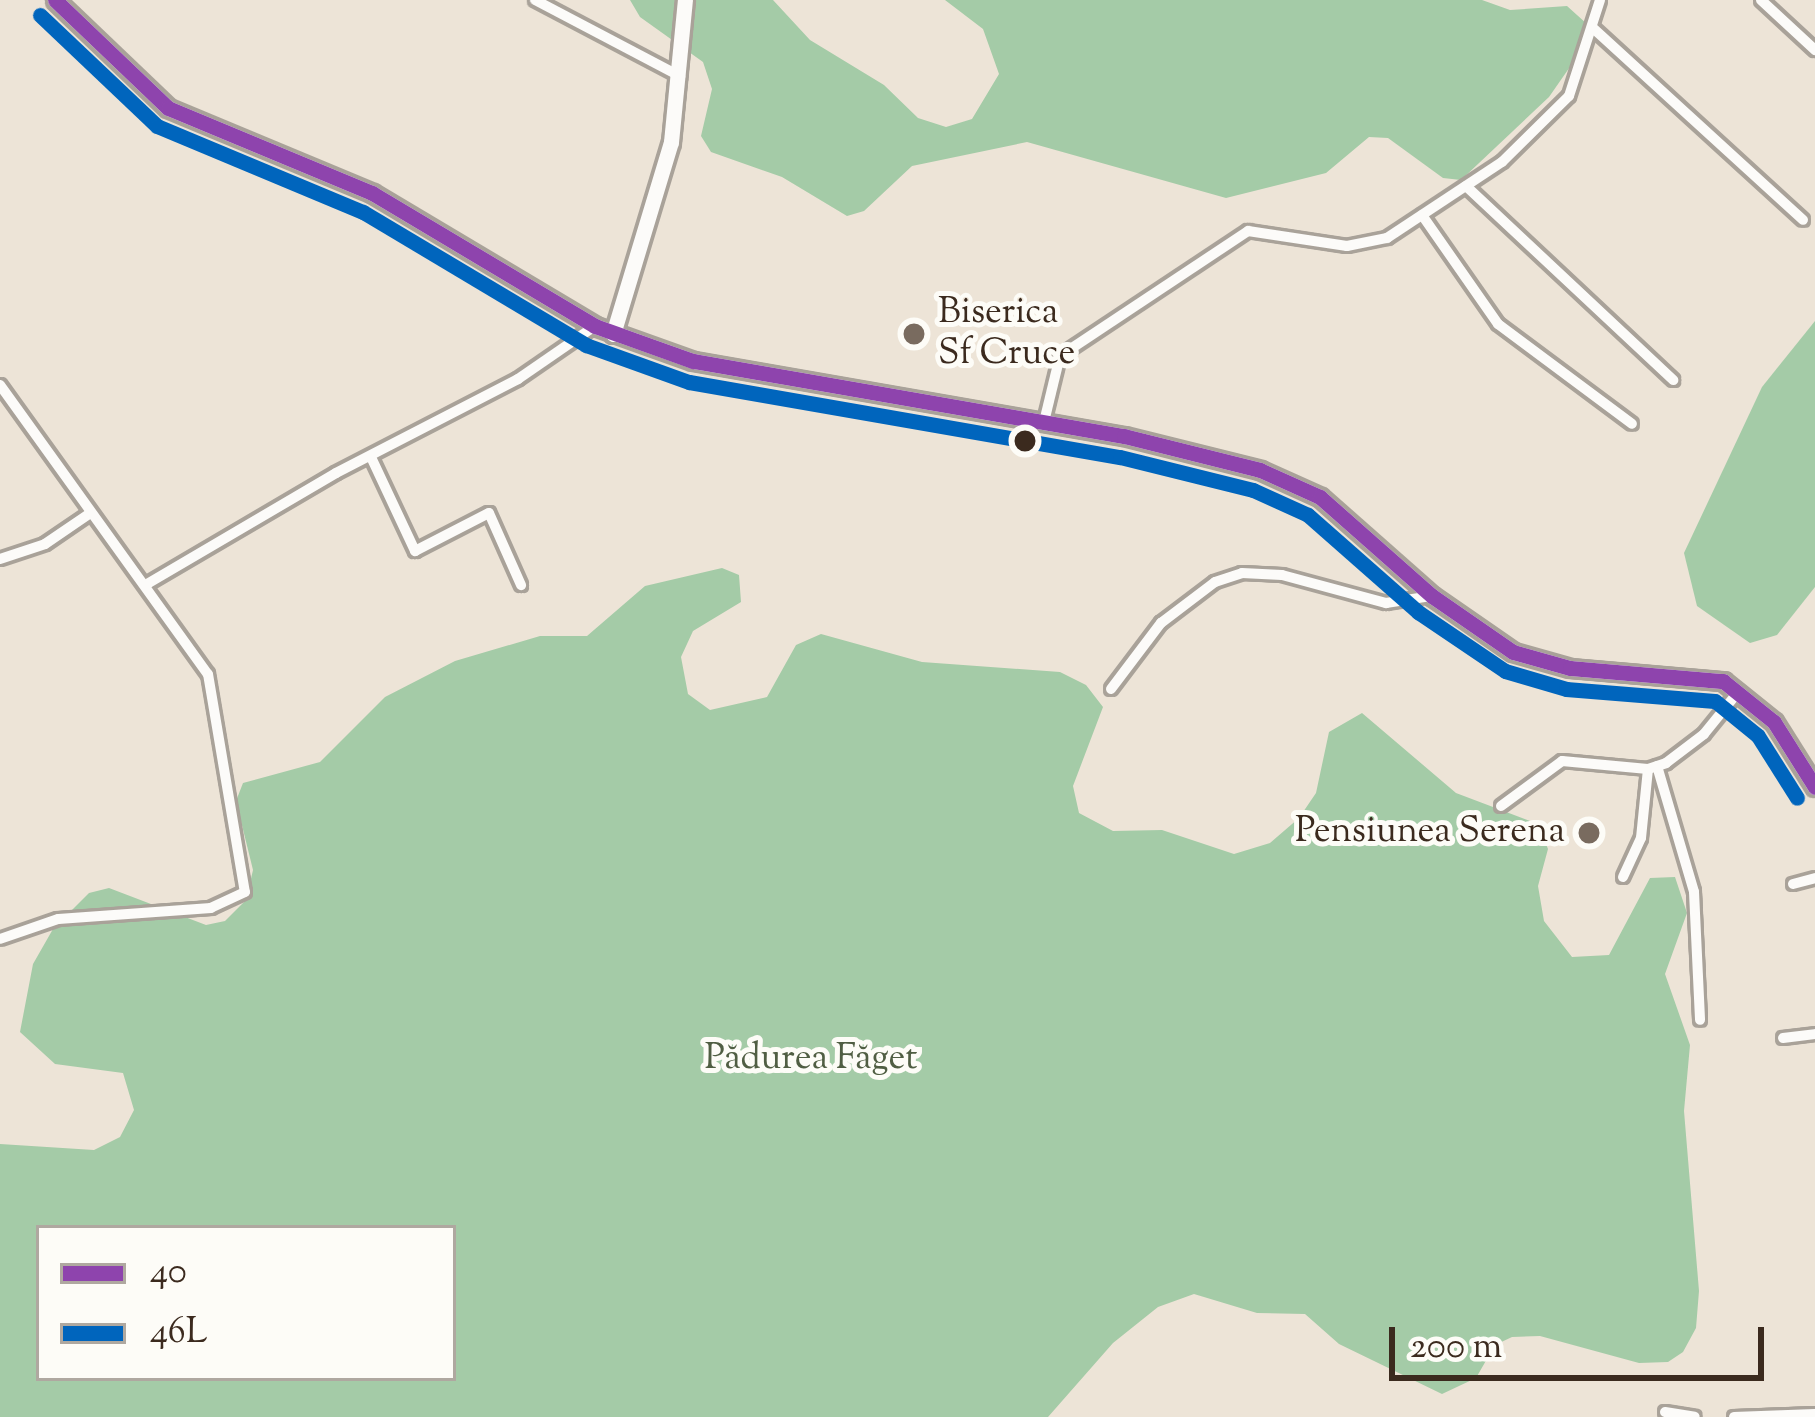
<!DOCTYPE html>
<html>
<head>
<meta charset="utf-8">
<style>
	body { margin:0 }
	#map { position:relative; width:1815px; height:1417px; overflow:hidden; background:#ede4d7; font-family:"Sorts Mill Goudy",serif }
	div>[style] { position:absolute }
	.forest>* { inset:0; background:#a4cba7 }
	.roads { filter:drop-shadow(3px 0 #a9a299) drop-shadow(-3px 0 #a9a299) drop-shadow(0 3px #a9a299) drop-shadow(0 -3px #a9a299) }
	.street>* { height:10px; margin:-5px; padding:0 5px; transform-origin:5px; border-radius:5px; background:#fcfbf9 }
	.secondary>* { height:15px; margin:-7.5px; padding:0 7.5px; transform-origin:7.5px; border-radius:7.5px; background:#fcfbf9 }
	.bus-1>* { height:15px; margin:-7.5px; padding:0 7.5px; transform-origin:7.5px; border-radius:7.5px; background:#8e44ad }
	.bus-2>* { height:15px; margin:-7.5px; padding:0 7.5px; transform-origin:7.5px; border-radius:7.5px; background:#0065bd }
	.dots>* { width:33px; height:33px; translate:-50% -50%; box-sizing:border-box; border:6px solid #fdfcf7; border-radius:50% }
	span { translate:-50% -50%; white-space:nowrap; text-align:center; line-height:1.15; -webkit-text-stroke:10px #fdfcf7; paint-order:stroke }
	.poi-label { font-size:36px; color:#3b2a1e }
	.left { translate:0 -50%; text-align:left }
	.right { translate:-100% -50%; text-align:right }
	.park-label { font-size:36px; color:#505e43 }
	.legend { position:absolute; left:36px; top:1225px; width:420px; height:156px; box-sizing:border-box; background:#fdfcf7; border:3px solid #afa8a0; margin:0; padding:15px 21px; list-style:none; font-size:36px; color:#3b2a1e }
	.legend li { display:flex; align-items:center; gap:24px; height:60px }
	.legend b { width:60px; border:3px solid #afa8a0 }
	.scale { position:absolute; left:1389px; top:1327px; width:375px; height:54px; box-sizing:border-box; border:6px solid #3b2a1e; border-top:0; padding-left:15px; font-size:36px; line-height:42px; white-space:nowrap; color:#3b2a1e; -webkit-text-stroke:9px #fdfcf7; paint-order:stroke }
</style>
</head>
<body>
<div id="map">
	<div class="forest">
		<div style="clip-path:polygon(630px 0,773px 0,810px 40px,884px 85px,918px 118px,946px 127px,972px 119px,999px 74px,983px 29px,945px 0,1482px 0,1510px 10px,1567px 6px,1587px 24px,1581px 51px,1549px 97px,1461px 180px,1443px 178px,1388px 138px,1369px 137px,1326px 173px,1226px 198px,1027px 142px,912px 166px,864px 211px,847px 216px,782px 177px,711px 152px,701px 136px,712px 89px,703px 62px,640px 17px)"></div>
		<div style="clip-path:polygon(1815px 321px,1815px 587px,1777px 635px,1750px 643px,1697px 606px,1684px 553px,1762px 387px)"></div>
		<div style="clip-path:polygon(evenodd,722px 568px,739px 575px,741px 602px,693px 631px,681px 657px,688px 694px,710px 710px,767px 697px,796px 645px,821px 634px,922px 662px,1060px 672px,1086px 685px,1103px 707px,1073px 786px,1079px 813px,1113px 831px,1162px 830px,1234px 854px,1270px 843px,1299px 818px,1316px 793px,1329px 732px,1362px 713px,1456px 793px,1538px 824px,1548px 849px,1538px 886px,1544px 921px,1572px 957px,1609px 955px,1650px 878px,1675px 877px,1687px 913px,1665px 974px,1690px 1045px,1684px 1111px,1699px 1291px,1696px 1328px,1683px 1352px,1668px 1362px,1639px 1363px,1540px 1336px,1512px 1337px,1495px 1345px,1476px 1378px,1442px 1394px,1339px 1344px,1305px 1314px,1257px 1313px,1194px 1294px,1158px 1307px,1113px 1343px,1048px 1417px,0 1417px,0 1144px,94px 1150px,120px 1137px,134px 1110px,123px 1073px,55px 1064px,20px 1032px,33px 964px,53px 929px,89px 893px,109px 888px,206px 925px,225px 921px,246px 900px,253px 870px,236px 801px,243px 783px,320px 762px,385px 697px,455px 661px,540px 636px,587px 636px,645px 586px,722px 568px,39px 1228px,453px 1228px,453px 1378px,39px 1378px,39px 1228px)"></div>
	</div>
	<div class="roads">
		<div class="street">
			<div style="left:535px;top:0;width:164px;rotate:27.7deg"></div>
			<div style="left:1761px;top:0;width:74px;rotate:42.8deg"></div>
			<div style="left:1594px;top:29px;width:283px;rotate:42.4deg"></div>
			<div style="left:1466px;top:186px;width:284px;rotate:43.1deg"></div>
			<div style="left:1422px;top:215px;width:133px;rotate:55.1deg"></div>
			<div style="left:1498px;top:324px;width:167px;rotate:36.7deg"></div>
			<div style="left:0;top:385px;width:356px;rotate:54.3deg"></div>
			<div style="left:208px;top:674px;width:221px;rotate:80.4deg"></div>
			<div style="left:245px;top:892px;width:38px;rotate:155deg"></div>
			<div style="left:211px;top:908px;width:153px;rotate:175.9deg"></div>
			<div style="left:58px;top:919px;width:61px;rotate:161deg"></div>
			<div style="left:1044px;top:422px;width:68px;rotate:-76.4deg"></div>
			<div style="left:1060px;top:356px;width:226px;rotate:-33.6deg"></div>
			<div style="left:1248px;top:231px;width:100px;rotate:8.6deg"></div>
			<div style="left:1347px;top:246px;width:41px;rotate:-11.3deg"></div>
			<div style="left:1387px;top:238px;width:138px;rotate:-33.5deg"></div>
			<div style="left:1502px;top:162px;width:94px;rotate:-44.6deg"></div>
			<div style="left:1569px;top:96px;width:101px;rotate:-72.1deg"></div>
			<div style="left:371px;top:457px;width:104px;rotate:64.9deg"></div>
			<div style="left:415px;top:551px;width:83px;rotate:-27.2deg"></div>
			<div style="left:489px;top:513px;width:79px;rotate:66deg"></div>
			<div style="left:0;top:559px;width:47px;rotate:-18.4deg"></div>
			<div style="left:45px;top:544px;width:53px;rotate:-34.3deg"></div>
			<div style="left:147px;top:584px;width:219px;rotate:-30.4deg"></div>
			<div style="left:336px;top:473px;width:205px;rotate:-27.3deg"></div>
			<div style="left:518px;top:379px;width:93px;rotate:-34.5deg"></div>
			<div style="left:1111px;top:689px;width:83px;rotate:-52.9deg"></div>
			<div style="left:1161px;top:623px;width:68px;rotate:-37.2deg"></div>
			<div style="left:1215px;top:582px;width:28px;rotate:-18deg"></div>
			<div style="left:1242px;top:573px;width:40px;rotate:2.9deg"></div>
			<div style="left:1282px;top:575px;width:108px;rotate:15.1deg"></div>
			<div style="left:1386px;top:603px;width:47px;rotate:-8.7deg"></div>
			<div style="left:1657px;top:766px;width:131px;rotate:73.6deg"></div>
			<div style="left:1694px;top:892px;width:128px;rotate:87.3deg"></div>
			<div style="left:1501px;top:806px;width:76px;rotate:-36.4deg"></div>
			<div style="left:1562px;top:761px;width:86px;rotate:5.3deg"></div>
			<div style="left:1648px;top:769px;width:19px;rotate:-18deg"></div>
			<div style="left:1666px;top:763px;width:48px;rotate:-37.3deg"></div>
			<div style="left:1704px;top:734px;width:55px;rotate:-50.9deg"></div>
			<div style="left:1623px;top:877px;width:43px;rotate:-65.2deg"></div>
			<div style="left:1641px;top:838px;width:69px;rotate:-84.2deg"></div>
			<div style="left:1793px;top:884px;width:23px;rotate:-15deg"></div>
			<div style="left:1783px;top:1038px;width:32px;rotate:-7deg"></div>
			<div style="left:1665px;top:1412px;width:30px;rotate:9deg"></div>
			<div style="left:1734px;top:1417px;width:81px;rotate:-2.1deg"></div>
		</div>
		<div class="secondary">
			<div style="left:55px;top:0;width:156px;rotate:43.7deg"></div>
			<div style="left:168px;top:108px;width:221px;rotate:22.6deg"></div>
			<div style="left:372px;top:193px;width:260px;rotate:30.8deg"></div>
			<div style="left:595px;top:326px;width:104px;rotate:19.7deg"></div>
			<div style="left:693px;top:361px;width:437px;rotate:9.9deg"></div>
			<div style="left:1124px;top:436px;width:140px;rotate:14deg"></div>
			<div style="left:1260px;top:470px;width:66px;rotate:24.2deg"></div>
			<div style="left:1320px;top:497px;width:149px;rotate:41.5deg"></div>
			<div style="left:1432px;top:596px;width:98px;rotate:34.7deg"></div>
			<div style="left:1513px;top:652px;width:59px;rotate:15.7deg"></div>
			<div style="left:1570px;top:668px;width:154px;rotate:4.9deg"></div>
			<div style="left:1723px;top:681px;width:65px;rotate:38.8deg"></div>
			<div style="left:1774px;top:722px;width:77px;rotate:57.8deg"></div>
			<div style="left:613px;top:334px;width:201px;rotate:-73.2deg"></div>
			<div style="left:671px;top:142px;width:143px;rotate:-84.4deg"></div>
		</div>
	</div>
	<div class="bus-1">
		<div style="left:55px;top:0;width:156px;rotate:43.7deg"></div>
		<div style="left:168px;top:108px;width:221px;rotate:22.6deg"></div>
		<div style="left:372px;top:193px;width:260px;rotate:30.8deg"></div>
		<div style="left:595px;top:326px;width:104px;rotate:19.7deg"></div>
		<div style="left:693px;top:361px;width:437px;rotate:9.9deg"></div>
		<div style="left:1124px;top:436px;width:140px;rotate:14deg"></div>
		<div style="left:1260px;top:470px;width:66px;rotate:24.2deg"></div>
		<div style="left:1320px;top:497px;width:149px;rotate:41.5deg"></div>
		<div style="left:1432px;top:596px;width:98px;rotate:34.7deg"></div>
		<div style="left:1513px;top:652px;width:59px;rotate:15.7deg"></div>
		<div style="left:1570px;top:668px;width:154px;rotate:4.9deg"></div>
		<div style="left:1723px;top:681px;width:65px;rotate:38.8deg"></div>
		<div style="left:1774px;top:722px;width:77px;rotate:57.8deg"></div>
	</div>
	<div class="bus-2">
		<div style="left:40px;top:15px;width:161px;rotate:43.5deg"></div>
		<div style="left:157px;top:126px;width:223px;rotate:22.7deg"></div>
		<div style="left:363px;top:212px;width:260px;rotate:30.8deg"></div>
		<div style="left:586px;top:345px;width:109px;rotate:19.8deg"></div>
		<div style="left:689px;top:382px;width:437px;rotate:9.9deg"></div>
		<div style="left:1120px;top:457px;width:137px;rotate:13.9deg"></div>
		<div style="left:1253px;top:490px;width:60px;rotate:24.4deg"></div>
		<div style="left:1308px;top:515px;width:147px;rotate:41.4deg"></div>
		<div style="left:1418px;top:612px;width:105px;rotate:34.1deg"></div>
		<div style="left:1505px;top:671px;width:64px;rotate:16.4deg"></div>
		<div style="left:1566px;top:689px;width:149px;rotate:4.6deg"></div>
		<div style="left:1715px;top:701px;width:55px;rotate:39.1deg"></div>
		<div style="left:1758px;top:736px;width:73px;rotate:57.8deg"></div>
	</div>
	<div class="dots">
		<div style="left:914px;top:334px;background:#796b5f"></div>
		<div style="left:1025px;top:441px;background:#3b2a1e"></div>
		<div style="left:1589px;top:833px;background:#796b5f"></div>
	</div>
	<div class="poi-label">
		<span class="left" style="left:938px;top:334px">Biserica<br>Sf Cruce</span>
		<span class="right" style="left:1565px;top:833px">Pensiunea Serena</span>
	</div>
	<div class="park-label">
		<span style="left:811px;top:1060px">Pădurea Făget</span>
	</div>
	<ul class="legend">
	<li><b style="height:15px;background:#8e44ad"></b>40</li>
	<li><b style="height:15px;background:#0065bd"></b>46L</li>
	</ul>
	<div class="scale">200 m</div>
</div>
</body>
</html>
